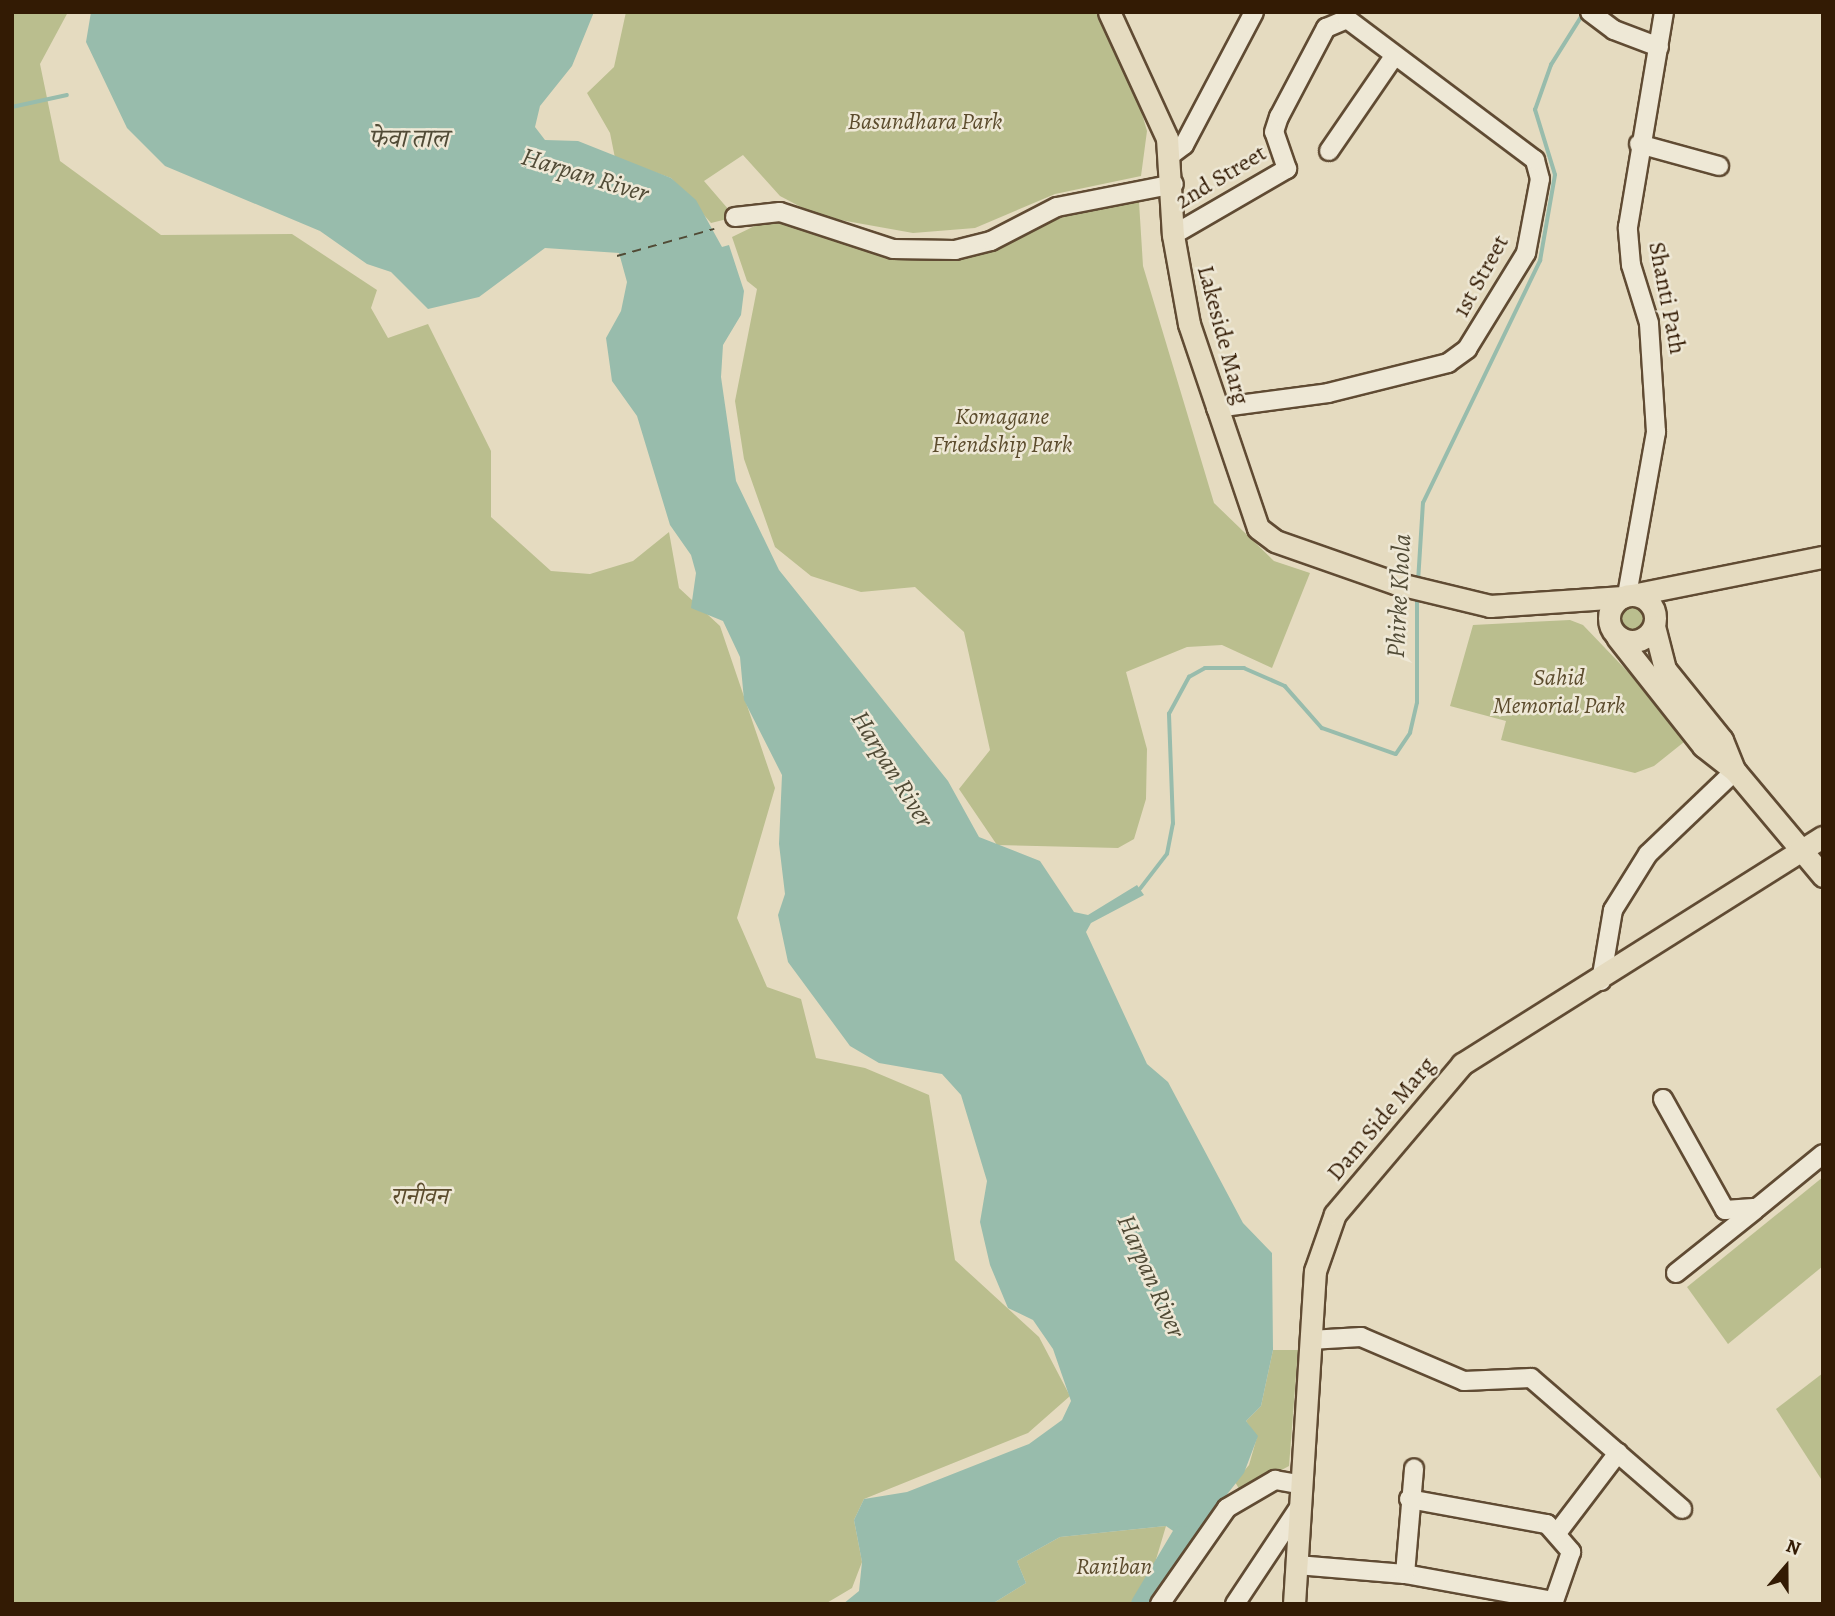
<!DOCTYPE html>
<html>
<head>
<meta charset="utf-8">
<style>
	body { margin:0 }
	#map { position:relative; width:1835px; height:1616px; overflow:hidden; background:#e5dbc0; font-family:Alegreya,"Noto Serif Devanagari",serif }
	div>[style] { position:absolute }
	.green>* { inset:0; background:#babe8e }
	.round { border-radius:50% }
	.water>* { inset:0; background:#98bcac }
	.stream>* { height:3.5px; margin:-1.75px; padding:0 1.75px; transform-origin:1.75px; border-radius:1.75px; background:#98bcac }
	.river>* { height:23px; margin:-11.5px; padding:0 11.5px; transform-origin:11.5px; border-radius:11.5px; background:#98bcac }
	.ferry>* { height:2px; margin-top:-1px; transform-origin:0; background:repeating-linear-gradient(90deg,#514b36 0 9px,transparent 0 16px) }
	.roads { filter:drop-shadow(2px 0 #604b33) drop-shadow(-2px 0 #604b33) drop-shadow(0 2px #604b33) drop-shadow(0 -2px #604b33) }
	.minor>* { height:18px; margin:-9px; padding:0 9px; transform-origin:9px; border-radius:9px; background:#eee8d6 }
	.major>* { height:21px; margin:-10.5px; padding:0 10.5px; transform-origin:10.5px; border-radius:10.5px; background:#e5dbc0 }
	.major>.ring { margin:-10.5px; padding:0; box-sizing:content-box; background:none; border:21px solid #e5dbc0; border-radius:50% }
	span { translate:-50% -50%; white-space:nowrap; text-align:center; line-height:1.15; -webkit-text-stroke:5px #eee8d6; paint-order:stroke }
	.park-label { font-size:24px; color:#5c4c2d; font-style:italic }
	.street-label { font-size:24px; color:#331b04 }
	.water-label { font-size:26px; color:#514b36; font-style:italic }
	.frame { position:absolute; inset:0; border:14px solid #331b04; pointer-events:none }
	.north { position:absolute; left:1751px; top:1532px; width:70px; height:70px; -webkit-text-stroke:5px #eee8d6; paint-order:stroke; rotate:20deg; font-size:19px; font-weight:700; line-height:28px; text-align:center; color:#331b04 }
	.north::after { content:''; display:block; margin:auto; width:24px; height:32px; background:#331b04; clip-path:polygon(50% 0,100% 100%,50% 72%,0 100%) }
</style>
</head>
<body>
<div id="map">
	<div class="green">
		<div style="clip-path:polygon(12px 12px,68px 12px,40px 64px,60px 161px,161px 235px,292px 234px,377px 290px,371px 308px,388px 338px,428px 324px,491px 451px,491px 517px,551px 571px,590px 574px,633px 561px,669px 532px,679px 588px,720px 626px,775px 788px,737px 918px,767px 987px,801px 999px,816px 1058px,865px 1068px,929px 1095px,955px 1260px,1039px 1337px,1070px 1396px,1028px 1433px,864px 1499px,854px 1520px,862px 1562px,852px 1588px,825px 1604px,12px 1604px)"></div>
		<div style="clip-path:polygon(626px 12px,1098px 12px,1129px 69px,1147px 131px,1141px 176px,1055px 194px,975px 228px,913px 233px,818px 216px,780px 196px,743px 155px,704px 181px,735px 217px,711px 223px,671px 178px,615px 158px,610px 133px,587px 93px,614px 67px)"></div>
		<div style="clip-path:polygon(1139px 202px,1143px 266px,1214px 503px,1274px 561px,1310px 573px,1272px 668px,1222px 645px,1187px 647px,1126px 672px,1147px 749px,1146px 799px,1134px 839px,1118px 848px,997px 845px,959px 789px,990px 750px,964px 632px,915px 587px,861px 592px,811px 576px,775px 547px,744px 459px,735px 401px,757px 289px,747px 281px,732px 237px,765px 221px,781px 222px,895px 259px,920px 259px,968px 255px,1068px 215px)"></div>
		<div class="round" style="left:1617px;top:604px;width:28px;height:28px"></div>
		<div style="clip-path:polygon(1570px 620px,1583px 625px,1628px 672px,1684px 742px,1654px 766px,1635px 773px,1501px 740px,1506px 721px,1450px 706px,1473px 625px)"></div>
		<div style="clip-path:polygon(1823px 1177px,1823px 1266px,1728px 1344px,1687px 1287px)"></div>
		<div style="clip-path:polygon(1273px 1350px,1298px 1350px,1289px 1466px,1241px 1492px,1235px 1482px,1249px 1465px,1257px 1437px,1246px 1421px,1261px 1406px)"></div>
		<div style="clip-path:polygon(1823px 1373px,1823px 1482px,1776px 1409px)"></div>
		<div style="clip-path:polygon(1166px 1526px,1149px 1583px,1131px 1604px,992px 1604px,1026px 1583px,1017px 1561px,1060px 1537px)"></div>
	</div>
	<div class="water">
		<div style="clip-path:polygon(91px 12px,594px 12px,572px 66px,540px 106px,535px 127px,545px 140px,578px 141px,671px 178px,696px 200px,722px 247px,729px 245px,744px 291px,741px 315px,723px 345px,721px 377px,736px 481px,779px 570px,948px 781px,979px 837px,1040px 861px,1074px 912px,1088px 915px,1137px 885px,1144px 895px,1091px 923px,1086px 932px,1147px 1064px,1168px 1082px,1243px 1223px,1272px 1253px,1273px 1350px,1261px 1406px,1246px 1421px,1258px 1436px,1244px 1473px,1189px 1542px,1166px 1526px,1060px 1537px,1017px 1561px,1026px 1583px,992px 1604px,843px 1604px,859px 1591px,862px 1562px,854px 1520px,864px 1499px,907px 1492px,1029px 1444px,1062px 1420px,1071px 1401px,1053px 1349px,1033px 1320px,1008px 1308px,990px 1265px,980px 1222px,987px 1181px,961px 1095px,942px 1074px,879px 1063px,850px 1046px,788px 962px,778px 915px,785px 894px,779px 844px,782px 775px,744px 700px,740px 657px,723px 621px,691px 608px,696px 573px,691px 555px,670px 525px,637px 416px,612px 381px,606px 338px,621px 311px,627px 282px,619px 253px,545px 248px,479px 297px,428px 309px,391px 272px,367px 264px,320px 231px,165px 166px,127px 128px,86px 42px)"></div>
	</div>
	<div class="stream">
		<div style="left:12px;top:107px;width:56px;rotate:-12.3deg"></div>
		<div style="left:1418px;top:582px;width:79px;rotate:-86.4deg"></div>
		<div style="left:1423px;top:503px;width:269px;rotate:-64.2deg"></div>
		<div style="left:1540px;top:261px;width:87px;rotate:-80.1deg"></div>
		<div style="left:1555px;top:175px;width:68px;rotate:-107.1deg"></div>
		<div style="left:1535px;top:110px;width:48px;rotate:-70.4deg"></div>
		<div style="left:1551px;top:65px;width:60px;rotate:-57.9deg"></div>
		<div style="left:1140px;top:889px;width:44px;rotate:-52.4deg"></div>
		<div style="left:1167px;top:854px;width:31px;rotate:-79deg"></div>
		<div style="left:1173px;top:824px;width:110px;rotate:-92.1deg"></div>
		<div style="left:1169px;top:714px;width:42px;rotate:-61.6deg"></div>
		<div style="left:1189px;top:677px;width:18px;rotate:-29deg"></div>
		<div style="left:1205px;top:668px;width:39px"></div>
		<div style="left:1244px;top:668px;width:45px;rotate:23.7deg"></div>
		<div style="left:1285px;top:686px;width:56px;rotate:48.6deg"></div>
		<div style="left:1322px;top:728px;width:78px;rotate:19.4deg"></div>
		<div style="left:1396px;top:754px;width:25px;rotate:-56deg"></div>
		<div style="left:1410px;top:733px;width:31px;rotate:-77deg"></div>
		<div style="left:1417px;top:703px;width:106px;rotate:-90deg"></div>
	</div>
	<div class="river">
		<div style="left:1142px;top:1604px;width:78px;rotate:-59.2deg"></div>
	</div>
	<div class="ferry">
		<div style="left:617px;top:256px;width:101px;rotate:-15.6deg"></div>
	</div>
	<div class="roads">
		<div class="minor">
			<div style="left:1590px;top:12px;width:30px;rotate:37deg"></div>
			<div style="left:1614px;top:30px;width:48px;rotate:20.7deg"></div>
			<div style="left:1639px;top:144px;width:83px;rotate:15.4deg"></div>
			<div style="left:1329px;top:151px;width:113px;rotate:-55.5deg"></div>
			<div style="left:1172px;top:154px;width:15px;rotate:-37deg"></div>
			<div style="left:1184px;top:145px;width:150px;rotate:-62.2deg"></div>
			<div style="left:735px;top:217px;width:45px;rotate:-6.3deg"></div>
			<div style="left:780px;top:212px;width:119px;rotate:18.1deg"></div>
			<div style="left:893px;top:249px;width:62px;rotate:0.9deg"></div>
			<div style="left:955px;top:250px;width:37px;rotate:-14deg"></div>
			<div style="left:991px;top:241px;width:74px;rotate:-27.3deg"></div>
			<div style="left:1057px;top:207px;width:119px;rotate:-11.1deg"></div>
			<div style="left:1173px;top:235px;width:132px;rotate:-30.1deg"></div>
			<div style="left:1287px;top:169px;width:39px;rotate:-109deg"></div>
			<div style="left:1274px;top:132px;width:16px;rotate:-72deg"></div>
			<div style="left:1279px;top:117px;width:101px;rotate:-62.2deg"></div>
			<div style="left:1326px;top:28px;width:23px;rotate:-23deg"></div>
			<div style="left:1216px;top:408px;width:113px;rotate:-7.6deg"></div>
			<div style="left:1328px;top:393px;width:124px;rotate:-14deg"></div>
			<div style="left:1448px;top:363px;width:24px;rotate:-36deg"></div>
			<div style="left:1467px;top:349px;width:113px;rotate:-58.4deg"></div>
			<div style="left:1526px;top:253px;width:75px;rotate:-79.3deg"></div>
			<div style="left:1540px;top:179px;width:20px;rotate:-105deg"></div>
			<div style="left:1535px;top:160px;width:235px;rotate:-143.1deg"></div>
			<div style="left:1627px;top:595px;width:166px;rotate:-79.9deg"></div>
			<div style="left:1656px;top:432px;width:109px;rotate:-93.7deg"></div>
			<div style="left:1649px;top:323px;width:61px;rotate:-107.2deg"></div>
			<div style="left:1631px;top:265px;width:38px;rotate:-95deg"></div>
			<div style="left:1628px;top:227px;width:218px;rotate:-80.5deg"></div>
			<div style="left:1601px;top:981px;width:72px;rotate:-80.4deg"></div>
			<div style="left:1613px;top:910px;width:66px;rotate:-58deg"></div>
			<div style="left:1648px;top:854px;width:120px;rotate:-43.7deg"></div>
			<div style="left:1663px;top:1099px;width:127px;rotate:60.8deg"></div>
			<div style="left:1725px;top:1210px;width:32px;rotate:-4deg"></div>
			<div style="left:1757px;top:1208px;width:85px;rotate:-39.3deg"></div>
			<div style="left:1676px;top:1273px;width:101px;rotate:-38.6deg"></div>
			<div style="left:1310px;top:1340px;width:51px;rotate:-3.4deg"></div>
			<div style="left:1361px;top:1337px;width:112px;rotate:23.1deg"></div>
			<div style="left:1464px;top:1381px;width:67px;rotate:-2.6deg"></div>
			<div style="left:1531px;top:1378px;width:200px;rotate:40.9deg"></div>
			<div style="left:1409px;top:1499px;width:140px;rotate:10.3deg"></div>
			<div style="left:1547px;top:1524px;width:37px;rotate:49deg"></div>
			<div style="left:1571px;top:1552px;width:55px;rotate:109.1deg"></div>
			<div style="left:1557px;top:1533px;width:101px;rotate:-52.7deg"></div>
			<div style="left:1297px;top:1565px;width:108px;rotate:4.8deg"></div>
			<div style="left:1405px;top:1574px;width:151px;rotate:10.3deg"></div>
			<div style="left:1405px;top:1574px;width:106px;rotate:-85.1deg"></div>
			<div style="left:1160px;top:1604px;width:117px;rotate:-55.1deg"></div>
			<div style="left:1227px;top:1508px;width:56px;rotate:-30.3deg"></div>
			<div style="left:1275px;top:1480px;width:27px;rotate:10deg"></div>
			<div style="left:1235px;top:1604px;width:118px;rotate:-56.4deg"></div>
		</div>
		<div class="major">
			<div style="left:1109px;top:12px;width:139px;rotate:65.3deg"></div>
			<div style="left:1167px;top:138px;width:97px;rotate:86.5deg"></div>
			<div style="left:1173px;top:235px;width:90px;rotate:79.8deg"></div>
			<div style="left:1189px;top:324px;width:215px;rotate:71.3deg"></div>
			<div style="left:1258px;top:528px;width:21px;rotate:37deg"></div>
			<div style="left:1275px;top:541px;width:127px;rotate:19.3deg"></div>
			<div style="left:1395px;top:583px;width:98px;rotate:13.6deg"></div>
			<div style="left:1490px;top:606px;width:133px;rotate:-3.9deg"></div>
			<div class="ring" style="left:1609px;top:595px;width:25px;height:25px"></div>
			<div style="left:1632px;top:595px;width:195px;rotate:-11.3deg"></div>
			<div style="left:1654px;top:626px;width:44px;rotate:75.7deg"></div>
			<div style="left:1665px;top:669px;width:91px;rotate:51.2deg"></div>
			<div style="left:1722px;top:740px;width:31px;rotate:68deg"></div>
			<div style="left:1617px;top:637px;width:139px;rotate:51.7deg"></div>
			<div style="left:1703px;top:746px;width:41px;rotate:38deg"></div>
			<div style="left:1735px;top:771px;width:137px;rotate:50deg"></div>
			<div style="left:1294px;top:1604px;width:334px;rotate:-86.4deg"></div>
			<div style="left:1315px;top:1271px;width:60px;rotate:-70.7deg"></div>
			<div style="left:1335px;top:1214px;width:197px;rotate:-49.7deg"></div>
			<div style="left:1462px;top:1064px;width:426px;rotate:-32.2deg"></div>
		</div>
	</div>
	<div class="park-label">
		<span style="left:925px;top:122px">Basundhara Park</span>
		<span style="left:1002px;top:431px">Komagane<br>Friendship Park</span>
		<span style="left:1559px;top:692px">Sahid<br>Memorial Park</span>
		<span style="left:419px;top:1197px">रानीवन</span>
		<span style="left:1114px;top:1567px">Raniban</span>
	</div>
	<div class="street-label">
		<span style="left:1221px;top:177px;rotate:-31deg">2nd Street</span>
		<span style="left:1481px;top:276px;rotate:-61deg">1st Street</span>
		<span style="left:1667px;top:298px;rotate:79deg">Shanti Path</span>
		<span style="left:1223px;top:335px;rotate:75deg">Lakeside Marg</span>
		<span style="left:1381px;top:1119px;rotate:-50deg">Dam Side Marg</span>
	</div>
	<div class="water-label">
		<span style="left:408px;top:139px">फेवा ताल</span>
		<span style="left:585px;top:175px;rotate:17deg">Harpan River</span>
		<span style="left:1399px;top:596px;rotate:-87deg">Phirke Khola</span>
		<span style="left:892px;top:769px;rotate:58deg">Harpan River</span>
		<span style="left:1151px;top:1276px;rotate:66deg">Harpan River</span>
	</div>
	<div class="frame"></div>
	<div class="north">N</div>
</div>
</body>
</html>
